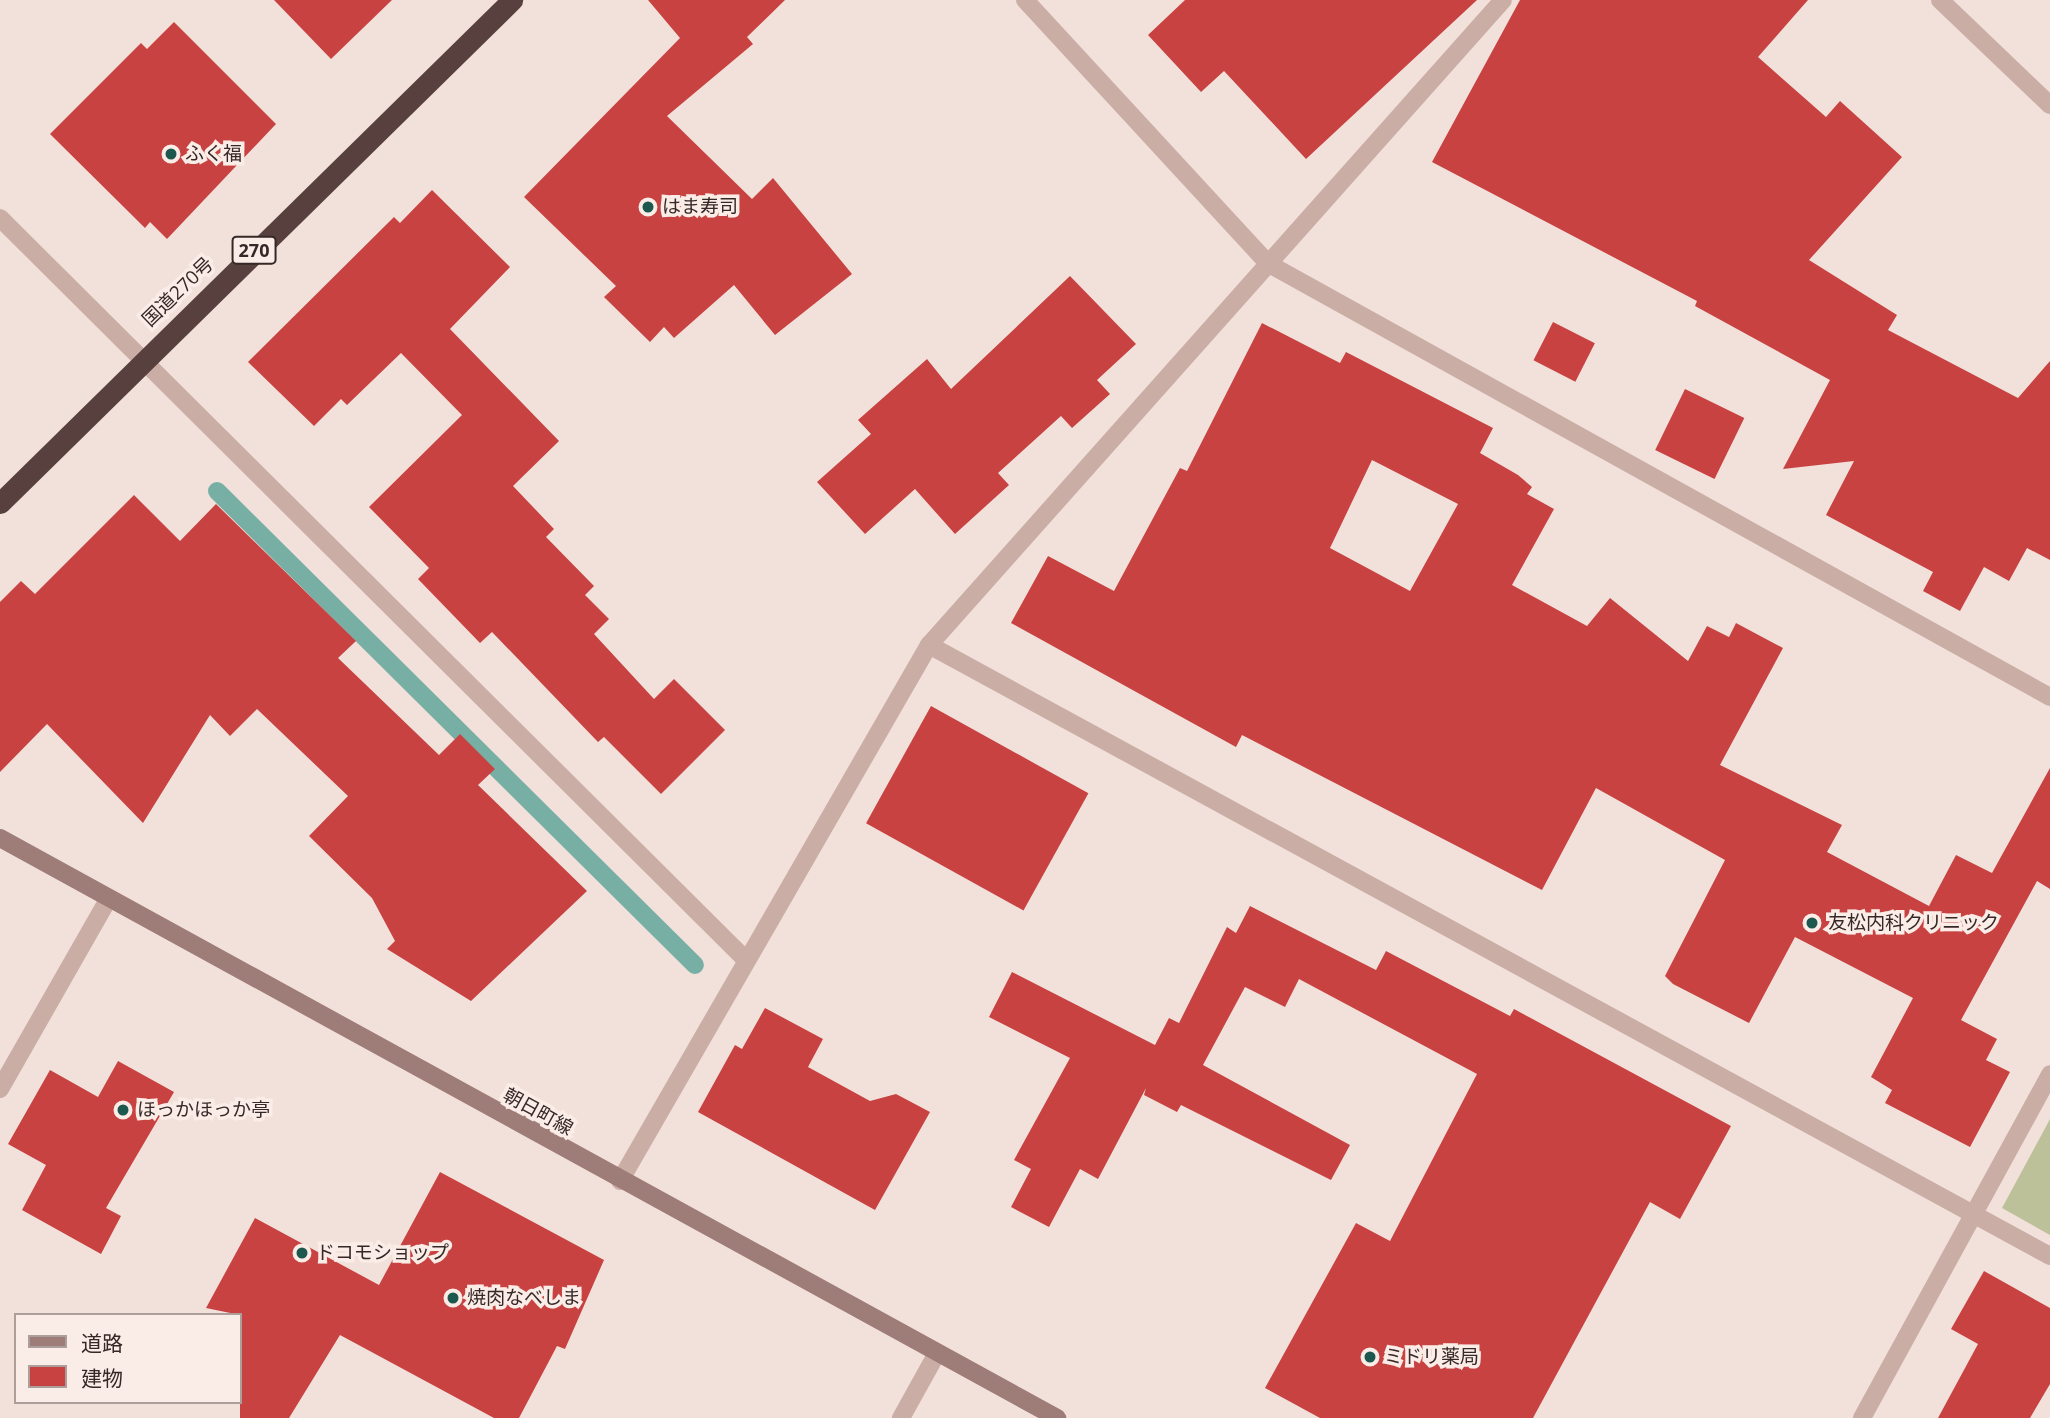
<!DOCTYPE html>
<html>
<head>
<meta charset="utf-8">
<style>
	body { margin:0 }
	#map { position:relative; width:2050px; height:1418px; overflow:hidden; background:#f2e1da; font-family:"Open Sans","Noto Sans JP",sans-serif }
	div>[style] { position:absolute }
	.green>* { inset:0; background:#bdc19a }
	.stream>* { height:18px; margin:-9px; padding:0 9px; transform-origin:9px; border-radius:9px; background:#78afa5 }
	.building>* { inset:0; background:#c84242; transform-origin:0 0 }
	.street>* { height:18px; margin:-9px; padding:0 9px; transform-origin:9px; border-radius:9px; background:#caaea6 }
	.secondary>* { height:18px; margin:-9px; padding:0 9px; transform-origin:9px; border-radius:9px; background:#9e7c77 }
	.highway>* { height:21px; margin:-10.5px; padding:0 10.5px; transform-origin:10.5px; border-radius:10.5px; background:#57403e }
	.dots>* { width:19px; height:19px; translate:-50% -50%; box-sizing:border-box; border:4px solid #faece6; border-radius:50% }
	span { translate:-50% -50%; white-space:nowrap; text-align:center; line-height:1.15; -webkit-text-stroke:7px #faece6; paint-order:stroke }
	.shield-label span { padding:2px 5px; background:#faece6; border:2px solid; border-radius:5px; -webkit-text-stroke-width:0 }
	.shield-label { font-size:18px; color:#362827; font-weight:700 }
	.poi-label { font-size:19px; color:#362827 }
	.left { translate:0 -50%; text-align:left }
	.street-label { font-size:19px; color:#362827 }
	.legend { position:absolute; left:14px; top:1313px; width:228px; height:91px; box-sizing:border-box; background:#faece6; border:2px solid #ac9e9a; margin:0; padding:9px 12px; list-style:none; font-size:21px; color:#362827 }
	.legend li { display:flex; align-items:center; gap:14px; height:35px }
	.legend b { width:35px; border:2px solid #ac9e9a }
</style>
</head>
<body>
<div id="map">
	<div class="green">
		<div style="clip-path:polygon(2050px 1119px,2050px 1235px,2002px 1208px)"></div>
	</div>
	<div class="stream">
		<div style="left:217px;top:491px;width:673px;rotate:44.76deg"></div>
	</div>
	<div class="building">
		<div style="clip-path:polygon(274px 0,392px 0,331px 59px)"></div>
		<div style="clip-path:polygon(648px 0,785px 0,747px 37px,753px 44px,667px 116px,752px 199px,773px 178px,852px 274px,775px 335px,734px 285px,674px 338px,664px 327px,650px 342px,604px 297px,616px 286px,524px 197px,680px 38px)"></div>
		<div style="clip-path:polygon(1185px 0,1477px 0,1306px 159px,1224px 71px,1201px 92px,1148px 35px)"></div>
		<div style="clip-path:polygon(1520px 0,1808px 0,1758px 57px,1826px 117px,1840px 101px,1902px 157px,1809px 260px,1897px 315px,1888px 330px,2018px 398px,2050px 361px,2050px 560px,2027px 548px,2009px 581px,1984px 567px,1960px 611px,1923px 591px,1933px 572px,1826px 515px,1854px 461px,1783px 469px,1830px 380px,1695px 306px,1697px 301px,1432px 162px)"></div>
		<div style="clip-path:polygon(174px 22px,276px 124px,167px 239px,150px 222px,145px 228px,50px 134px,141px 43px,147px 49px)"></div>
		<div style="clip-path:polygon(432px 190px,510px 267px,450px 329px,559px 441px,513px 486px,554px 529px,546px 537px,594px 586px,585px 595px,609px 619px,594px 634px,654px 699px,674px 679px,725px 730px,661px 794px,604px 737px,598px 742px,492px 632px,480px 643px,418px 579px,429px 568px,369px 507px,462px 415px,401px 353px,347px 405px,341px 399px,314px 426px,248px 362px,394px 217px,400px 223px)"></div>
		<div style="clip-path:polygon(1070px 276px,1136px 344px,1097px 380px,1110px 394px,1072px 428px,1061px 416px,998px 473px,1009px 485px,955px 534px,915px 489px,865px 534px,817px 482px,871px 434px,858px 420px,927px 359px,951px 389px)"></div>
		<div style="left:1553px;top:322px;width:47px;height:43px;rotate:27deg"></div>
		<div style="clip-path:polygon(evenodd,1262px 323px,1340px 363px,1346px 352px,1493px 428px,1480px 453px,1518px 475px,1532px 487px,1527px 494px,1554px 509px,1512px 585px,1587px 626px,1610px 598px,1688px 661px,1707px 626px,1729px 637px,1736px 623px,1783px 648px,1720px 765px,1842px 825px,1827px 852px,1929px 906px,1956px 855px,1992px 873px,2050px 768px,2050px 889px,2037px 881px,1961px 1020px,1997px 1039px,1986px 1060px,2010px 1072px,1970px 1147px,1885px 1103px,1892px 1090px,1871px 1077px,1913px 998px,1795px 937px,1749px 1023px,1673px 984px,1665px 976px,1725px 860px,1596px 788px,1542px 890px,1242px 735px,1236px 747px,1011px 623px,1048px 556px,1114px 591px,1180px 468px,1187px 471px,1262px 323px,1372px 460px,1458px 504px,1410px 591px,1330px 548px,1372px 460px)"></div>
		<div style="left:1685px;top:389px;width:66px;height:68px;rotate:26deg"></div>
		<div style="clip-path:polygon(134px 495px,180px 541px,216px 504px,356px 641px,338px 658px,439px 755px,460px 734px,495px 769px,478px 785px,587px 891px,471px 1001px,387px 949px,395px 941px,372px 898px,309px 836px,348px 796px,257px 709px,230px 736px,210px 715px,143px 823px,47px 724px,0 772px,0 602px,21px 581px,35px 594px)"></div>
		<div style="left:931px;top:706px;width:180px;height:134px;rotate:29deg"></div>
		<div style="clip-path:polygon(1250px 906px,1376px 970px,1386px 951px,1510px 1016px,1514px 1009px,1731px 1126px,1680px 1219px,1650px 1202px,1533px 1418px,1320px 1418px,1265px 1388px,1356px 1223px,1390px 1241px,1477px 1074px,1299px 979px,1285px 1007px,1245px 987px,1203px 1065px,1350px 1145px,1331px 1180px,1181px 1105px,1177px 1112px,1144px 1095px,1146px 1088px,1098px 1179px,1080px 1169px,1049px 1227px,1011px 1207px,1031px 1169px,1014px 1160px,1070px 1058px,989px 1017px,1012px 972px,1155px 1045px,1169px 1018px,1179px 1023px,1227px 927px,1236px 933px)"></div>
		<div style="clip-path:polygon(765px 1008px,823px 1039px,808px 1067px,870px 1101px,896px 1094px,930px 1112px,875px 1210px,698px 1112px,735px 1045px,742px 1049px)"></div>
		<div style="clip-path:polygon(118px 1061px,174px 1092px,106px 1208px,121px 1216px,101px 1254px,22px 1210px,46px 1165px,8px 1144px,50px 1070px,98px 1097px)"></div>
		<div style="clip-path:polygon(440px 1172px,604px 1260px,565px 1349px,557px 1346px,519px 1418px,494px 1418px,340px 1335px,289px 1418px,240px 1418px,240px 1315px,206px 1308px,255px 1218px,379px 1285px)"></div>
		<div style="clip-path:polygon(1984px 1271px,2050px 1308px,2050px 1384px,2030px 1418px,1938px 1418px,1978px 1344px,1951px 1329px)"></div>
	</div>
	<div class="street">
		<div style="left:1025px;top:0;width:359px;rotate:47.3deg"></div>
		<div style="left:1269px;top:264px;width:893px;rotate:29deg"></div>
		<div style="left:1940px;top:0;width:152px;rotate:43.7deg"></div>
		<div style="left:0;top:218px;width:1052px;rotate:44.85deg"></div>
		<div style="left:929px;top:645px;width:1277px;rotate:28.59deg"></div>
		<div style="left:0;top:1089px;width:218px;rotate:-60.3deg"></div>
		<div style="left:620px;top:1181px;width:619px;rotate:-60.04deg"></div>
		<div style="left:929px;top:645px;width:863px;rotate:-48.33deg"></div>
		<div style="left:901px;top:1418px;width:74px;rotate:-61deg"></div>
		<div style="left:1862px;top:1418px;width:392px;rotate:-61.3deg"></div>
	</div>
	<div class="secondary">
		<div style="left:0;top:838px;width:1206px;rotate:28.75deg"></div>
	</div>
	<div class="highway">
		<div style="left:0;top:503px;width:718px;rotate:-44.49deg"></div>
	</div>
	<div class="dots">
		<div style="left:171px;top:154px;background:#1c584e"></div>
		<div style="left:648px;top:207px;background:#1c584e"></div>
		<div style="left:1812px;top:923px;background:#1c584e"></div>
		<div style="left:123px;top:1110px;background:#1c584e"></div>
		<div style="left:302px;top:1253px;background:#1c584e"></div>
		<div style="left:453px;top:1298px;background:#1c584e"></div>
		<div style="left:1370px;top:1357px;background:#1c584e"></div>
	</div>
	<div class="shield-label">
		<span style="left:254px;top:250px">270</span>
	</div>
	<div class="poi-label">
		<span class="left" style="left:185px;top:154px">ふく福</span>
		<span class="left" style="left:662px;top:207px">はま寿司</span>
		<span class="left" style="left:1828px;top:923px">友松内科クリニック</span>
		<span class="left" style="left:137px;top:1110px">ほっかほっか亭</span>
		<span class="left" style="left:316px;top:1253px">ドコモショップ</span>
		<span class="left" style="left:467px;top:1298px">焼肉なべしま</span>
		<span class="left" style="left:1384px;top:1357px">ミドリ薬局</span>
	</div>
	<div class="street-label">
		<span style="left:178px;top:292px;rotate:-44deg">国道270号</span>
		<span style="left:538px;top:1112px;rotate:29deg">朝日町線</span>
	</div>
	<ul class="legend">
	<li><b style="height:9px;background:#9e7c77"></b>道路</li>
	<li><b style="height:19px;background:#c84242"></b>建物</li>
	</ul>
</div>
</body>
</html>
